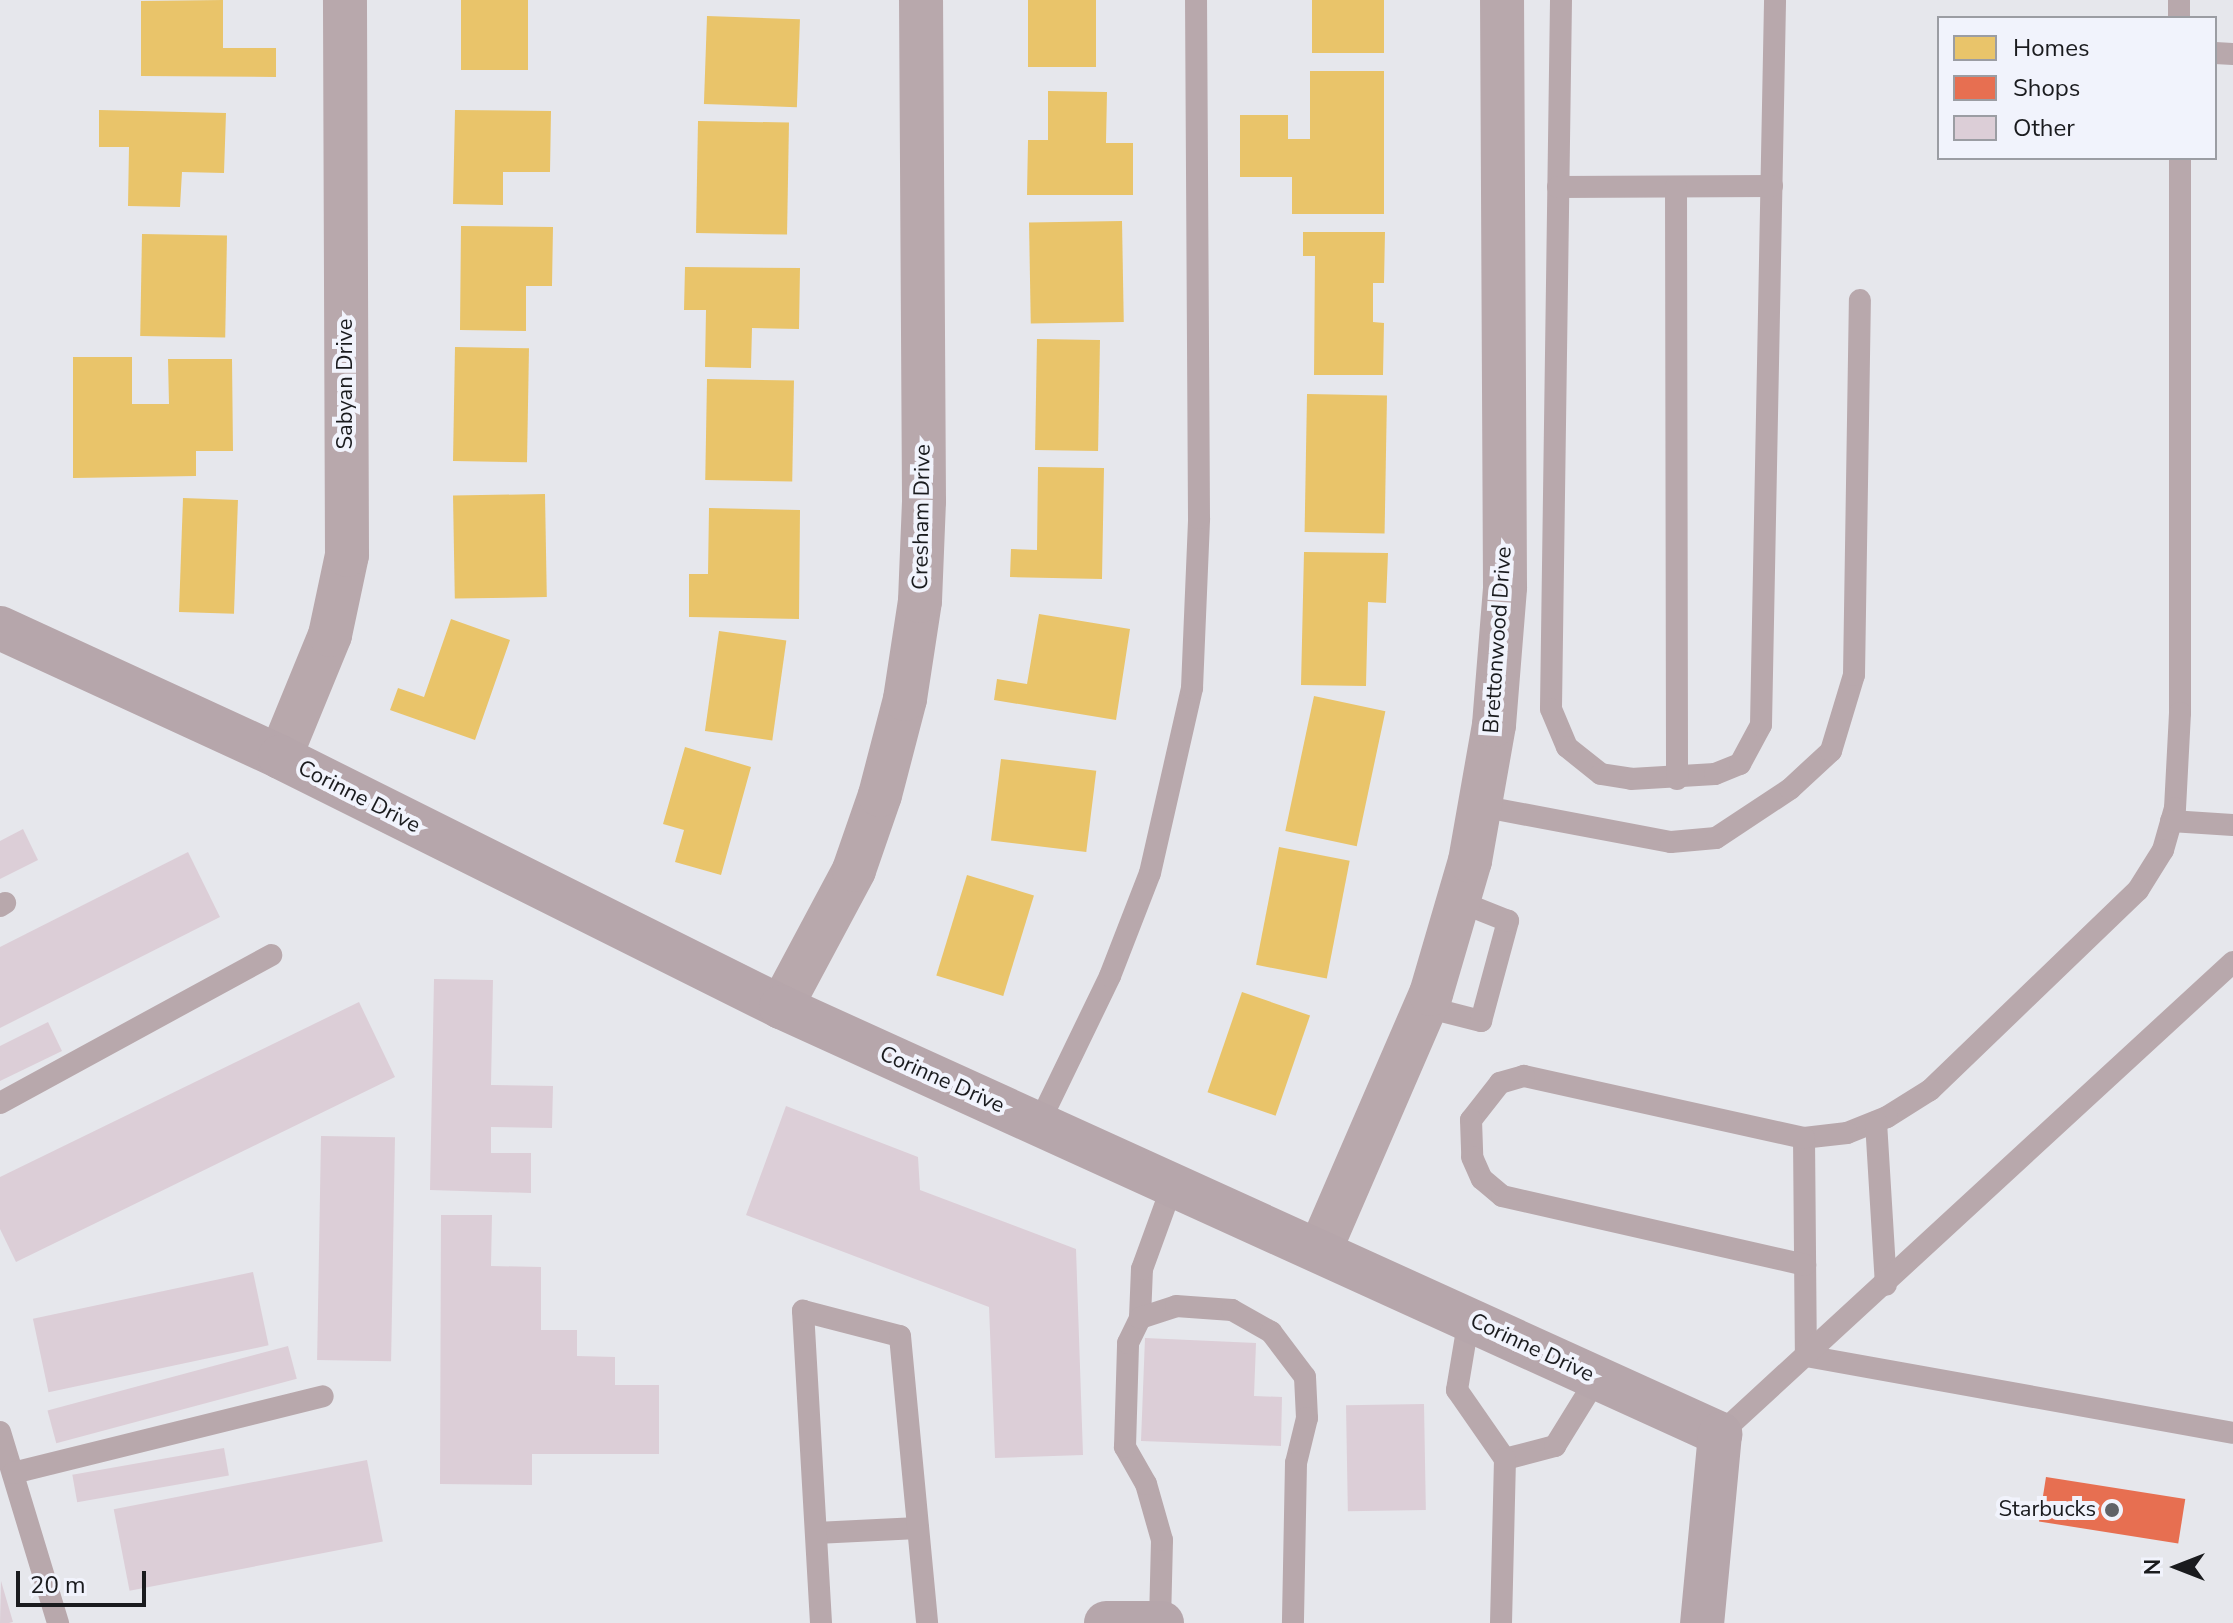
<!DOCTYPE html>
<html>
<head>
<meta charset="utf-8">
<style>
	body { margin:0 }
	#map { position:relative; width:2233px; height:1623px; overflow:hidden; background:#e6e7ec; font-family:"Nunito Sans",sans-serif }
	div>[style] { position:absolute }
	.homes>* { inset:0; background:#e9c46a; transform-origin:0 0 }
	.shops>* { inset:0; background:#e76f51; transform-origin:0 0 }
	.building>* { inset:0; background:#dcced7; transform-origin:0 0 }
	.lane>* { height:22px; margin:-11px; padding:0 11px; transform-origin:11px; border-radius:11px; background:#b8a8ac }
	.street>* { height:44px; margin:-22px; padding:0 22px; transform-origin:22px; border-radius:22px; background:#b8a8ac }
	.secondary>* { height:44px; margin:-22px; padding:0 22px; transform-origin:22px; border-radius:22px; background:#b6a6ab }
	.dots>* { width:22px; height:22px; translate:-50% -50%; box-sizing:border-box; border:4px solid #f1f3fc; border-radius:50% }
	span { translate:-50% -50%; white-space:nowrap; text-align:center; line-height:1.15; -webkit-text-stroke:8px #f1f3fc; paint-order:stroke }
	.street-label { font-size:22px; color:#1a1b1e }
	.poi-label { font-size:22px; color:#1a1b1e }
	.right { translate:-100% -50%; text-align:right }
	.legend { position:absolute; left:1937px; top:16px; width:280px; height:144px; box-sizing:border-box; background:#f1f3fc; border:2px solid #9b9da3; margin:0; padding:10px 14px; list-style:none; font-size:24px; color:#1a1b1e }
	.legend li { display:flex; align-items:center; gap:16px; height:40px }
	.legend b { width:40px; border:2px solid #9b9da3 }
	.north { position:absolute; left:2137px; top:1527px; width:80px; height:80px; -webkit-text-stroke:6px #f1f3fc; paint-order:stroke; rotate:270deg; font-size:22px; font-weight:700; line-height:32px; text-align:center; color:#1a1b1e }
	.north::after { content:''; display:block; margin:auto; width:28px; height:36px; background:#1a1b1e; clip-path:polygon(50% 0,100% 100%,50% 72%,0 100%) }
	.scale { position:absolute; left:16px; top:1571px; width:130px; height:36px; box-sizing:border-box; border:4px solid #1a1b1e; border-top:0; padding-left:10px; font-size:24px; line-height:28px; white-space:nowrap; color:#1a1b1e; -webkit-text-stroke:6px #f1f3fc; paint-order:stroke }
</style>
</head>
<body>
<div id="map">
	<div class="homes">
		<div style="clip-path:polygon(223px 0,223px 48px,276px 48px,276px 77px,141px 76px,141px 1px)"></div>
		<div style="left:461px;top:0;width:67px;height:70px"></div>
		<div style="left:1028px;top:0;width:68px;height:67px"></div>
		<div style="left:1312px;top:0;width:72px;height:53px"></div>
		<div style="left:707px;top:16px;width:93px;height:88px;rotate:2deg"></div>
		<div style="clip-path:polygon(1310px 71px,1384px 71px,1384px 214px,1292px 214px,1292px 177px,1240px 177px,1240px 115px,1288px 115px,1288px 139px,1310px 139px)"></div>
		<div style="clip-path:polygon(1048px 91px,1107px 92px,1106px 143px,1133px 143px,1133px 195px,1027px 195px,1028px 140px,1048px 140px)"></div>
		<div style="clip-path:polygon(99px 110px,226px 113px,224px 173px,182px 172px,180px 207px,128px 206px,129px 147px,99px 147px)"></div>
		<div style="clip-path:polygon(455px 110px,551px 111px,550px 172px,503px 172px,503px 205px,453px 204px)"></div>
		<div style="left:698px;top:121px;width:91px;height:112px;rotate:1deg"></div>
		<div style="left:1122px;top:221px;width:101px;height:93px;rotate:89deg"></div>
		<div style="clip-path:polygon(461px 226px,553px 227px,552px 286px,526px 286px,526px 331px,460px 330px)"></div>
		<div style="clip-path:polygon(1303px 232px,1385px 232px,1384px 283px,1373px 283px,1373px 322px,1384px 323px,1383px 375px,1314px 375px,1315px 256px,1303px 256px)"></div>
		<div style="left:142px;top:234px;width:85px;height:102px;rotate:1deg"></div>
		<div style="clip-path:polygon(685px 267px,800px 268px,799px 329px,752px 328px,751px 368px,705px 367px,706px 310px,684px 310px)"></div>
		<div style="left:1037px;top:339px;width:63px;height:111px;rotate:1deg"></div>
		<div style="left:455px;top:347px;width:74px;height:114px;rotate:1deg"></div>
		<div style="clip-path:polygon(73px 357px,132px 357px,132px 404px,169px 404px,168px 359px,232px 359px,233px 451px,196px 451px,196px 476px,73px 478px)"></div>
		<div style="left:707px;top:379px;width:87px;height:101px;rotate:1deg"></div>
		<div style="left:1307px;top:394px;width:80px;height:138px;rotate:1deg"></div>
		<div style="clip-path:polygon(1038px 467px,1104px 468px,1102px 579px,1010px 577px,1011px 549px,1037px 550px)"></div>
		<div style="left:545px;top:494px;width:103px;height:92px;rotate:89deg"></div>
		<div style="left:183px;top:498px;width:55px;height:114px;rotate:2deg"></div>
		<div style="clip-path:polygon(709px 508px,800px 510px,799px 619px,689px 617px,689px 574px,708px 574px)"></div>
		<div style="clip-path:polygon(1304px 552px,1388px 553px,1386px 603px,1368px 602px,1366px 686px,1301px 685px)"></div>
		<div style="clip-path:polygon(1039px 614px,1130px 629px,1116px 720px,994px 700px,997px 679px,1027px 684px)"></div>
		<div style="clip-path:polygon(451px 619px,510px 640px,475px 740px,390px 710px,398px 688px,424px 697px)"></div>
		<div style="left:719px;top:631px;width:68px;height:101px;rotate:8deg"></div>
		<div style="left:1314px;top:696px;width:73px;height:138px;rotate:12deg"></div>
		<div style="clip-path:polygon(685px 747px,751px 767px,721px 875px,675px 862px,684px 830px,663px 824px)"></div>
		<div style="left:1001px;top:759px;width:96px;height:82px;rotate:7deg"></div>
		<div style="left:1279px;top:847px;width:72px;height:120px;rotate:11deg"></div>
		<div style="left:967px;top:875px;width:70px;height:105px;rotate:17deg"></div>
		<div style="left:1242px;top:992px;width:72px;height:106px;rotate:19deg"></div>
	</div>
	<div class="shops">
		<div style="left:2046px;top:1477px;width:141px;height:45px;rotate:9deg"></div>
	</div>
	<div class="building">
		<div style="clip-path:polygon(23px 829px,38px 860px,0 879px,0 841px)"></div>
		<div style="clip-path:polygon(188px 852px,220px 917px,0 1028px,0 947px)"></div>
		<div style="clip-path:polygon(434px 979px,493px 980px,491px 1085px,553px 1086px,552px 1128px,491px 1127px,491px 1153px,531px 1153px,531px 1193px,430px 1190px)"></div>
		<div style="clip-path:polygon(359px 1002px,395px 1077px,16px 1262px,0 1229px,0 1177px)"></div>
		<div style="clip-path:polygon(48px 1022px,62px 1051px,0 1081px,0 1046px)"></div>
		<div style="clip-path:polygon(786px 1106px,918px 1157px,920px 1190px,1076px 1249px,1083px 1455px,995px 1458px,989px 1307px,746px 1215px)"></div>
		<div style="left:321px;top:1136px;width:74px;height:224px;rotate:1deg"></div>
		<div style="clip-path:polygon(441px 1215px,492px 1215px,491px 1266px,541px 1267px,541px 1330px,577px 1330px,577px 1356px,615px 1357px,615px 1385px,659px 1385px,659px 1454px,532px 1454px,532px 1485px,440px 1484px)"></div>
		<div style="left:253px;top:1272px;width:75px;height:225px;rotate:78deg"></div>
		<div style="clip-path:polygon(1145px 1338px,1256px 1343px,1254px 1396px,1282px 1397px,1281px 1446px,1141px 1441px)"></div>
		<div style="left:288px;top:1346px;width:34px;height:249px;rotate:75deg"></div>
		<div style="left:1424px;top:1404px;width:106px;height:78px;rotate:89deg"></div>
		<div style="left:224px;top:1448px;width:28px;height:154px;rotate:80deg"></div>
		<div style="left:367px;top:1460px;width:83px;height:258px;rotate:79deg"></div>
		<div style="clip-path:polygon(1px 1581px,13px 1622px,9px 1623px,0 1623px)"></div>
	</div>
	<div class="lane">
		<div style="left:1561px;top:0;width:709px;rotate:90.81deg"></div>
		<div style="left:1551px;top:709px;width:41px;rotate:67.2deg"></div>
		<div style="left:1567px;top:747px;width:43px;rotate:38.5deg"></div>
		<div style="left:1601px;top:774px;width:30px;rotate:9deg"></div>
		<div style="left:1631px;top:779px;width:84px;rotate:-3.4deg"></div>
		<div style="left:1715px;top:774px;width:27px;rotate:-22deg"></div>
		<div style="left:1740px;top:764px;width:44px;rotate:-61.7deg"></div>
		<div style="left:1761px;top:725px;width:725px;rotate:-88.89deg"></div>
		<div style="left:2179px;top:0;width:18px;rotate:90deg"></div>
		<div style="left:2215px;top:53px;width:18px;rotate:3deg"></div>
		<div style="left:2180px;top:158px;width:555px;rotate:90deg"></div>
		<div style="left:2180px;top:713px;width:95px;rotate:93deg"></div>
		<div style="left:2175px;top:808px;width:44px;rotate:105.9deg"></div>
		<div style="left:2163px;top:850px;width:47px;rotate:122deg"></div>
		<div style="left:2138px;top:890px;width:289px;rotate:136.1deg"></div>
		<div style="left:1930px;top:1090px;width:51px;rotate:147.9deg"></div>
		<div style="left:1887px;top:1117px;width:43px;rotate:158.2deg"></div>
		<div style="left:1847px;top:1133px;width:43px;rotate:173.4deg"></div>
		<div style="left:1804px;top:1138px;width:218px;rotate:89.5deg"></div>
		<div style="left:1806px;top:1356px;width:434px;rotate:10.2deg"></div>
		<div style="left:1558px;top:187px;width:214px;rotate:-0.3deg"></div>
		<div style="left:1676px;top:187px;width:592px;rotate:89.9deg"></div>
		<div style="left:1480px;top:806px;width:194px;rotate:10.7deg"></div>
		<div style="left:1671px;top:842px;width:45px;rotate:-5.1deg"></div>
		<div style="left:1716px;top:838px;width:89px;rotate:-33.5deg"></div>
		<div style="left:1790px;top:789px;width:56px;rotate:-42.8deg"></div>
		<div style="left:1831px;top:751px;width:79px;rotate:-73.2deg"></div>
		<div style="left:1854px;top:675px;width:375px;rotate:-89.1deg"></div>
		<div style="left:2171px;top:821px;width:62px;rotate:3.7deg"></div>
		<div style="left:0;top:906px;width:6px;rotate:-31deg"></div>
		<div style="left:1426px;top:1007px;width:57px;rotate:14.3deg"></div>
		<div style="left:1481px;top:1021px;width:104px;rotate:-74.9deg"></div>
		<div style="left:1508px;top:921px;width:54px;rotate:-158.2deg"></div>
		<div style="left:0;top:1103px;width:309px;rotate:-28.6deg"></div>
		<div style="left:1876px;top:1122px;width:163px;rotate:86.5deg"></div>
		<div style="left:1039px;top:1123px;width:163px;rotate:-64.2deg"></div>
		<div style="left:1110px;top:976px;width:110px;rotate:-68.8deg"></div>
		<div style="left:1150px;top:873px;width:190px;rotate:-77.2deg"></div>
		<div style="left:1192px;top:688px;width:170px;rotate:-87.6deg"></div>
		<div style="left:1199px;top:518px;width:518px;rotate:-90.33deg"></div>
		<div style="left:1804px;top:1138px;width:287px;rotate:-167.5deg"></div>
		<div style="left:1524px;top:1076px;width:25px;rotate:164deg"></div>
		<div style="left:1500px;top:1083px;width:47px;rotate:128.1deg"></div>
		<div style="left:1471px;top:1120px;width:37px;rotate:88deg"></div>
		<div style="left:1472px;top:1157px;width:24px;rotate:66deg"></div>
		<div style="left:1482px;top:1179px;width:26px;rotate:40deg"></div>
		<div style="left:1502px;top:1196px;width:311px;rotate:12.8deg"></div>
		<div style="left:1140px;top:1318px;width:49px;rotate:-87.7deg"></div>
		<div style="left:1142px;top:1269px;width:90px;rotate:-70deg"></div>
		<div style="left:1469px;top:1318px;width:73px;rotate:99.5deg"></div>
		<div style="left:1457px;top:1390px;width:84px;rotate:55.2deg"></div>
		<div style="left:1505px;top:1459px;width:52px;rotate:-14.6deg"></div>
		<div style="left:1555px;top:1446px;width:80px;rotate:-58.3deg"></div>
		<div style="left:0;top:1432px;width:200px;rotate:73.1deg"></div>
		<div style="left:1720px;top:1434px;width:697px;rotate:-42.62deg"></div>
		<div style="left:13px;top:1473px;width:319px;rotate:-13.9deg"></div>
		<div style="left:816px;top:1533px;width:102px;rotate:-2.8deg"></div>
		<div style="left:1160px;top:1622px;width:82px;rotate:-88.6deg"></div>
		<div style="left:1162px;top:1540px;width:58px;rotate:-105.9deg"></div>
		<div style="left:1146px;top:1484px;width:43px;rotate:-119.6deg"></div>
		<div style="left:1125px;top:1447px;width:104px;rotate:-88.3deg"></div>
		<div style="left:1128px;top:1343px;width:28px;rotate:-64deg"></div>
		<div style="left:1140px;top:1318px;width:38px;rotate:-18deg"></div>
		<div style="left:1176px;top:1306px;width:56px;rotate:4.1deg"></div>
		<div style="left:1232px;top:1310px;width:45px;rotate:29.4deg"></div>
		<div style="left:1271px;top:1332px;width:56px;rotate:52.9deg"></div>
		<div style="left:1305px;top:1377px;width:41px;rotate:87.2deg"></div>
		<div style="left:1307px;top:1418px;width:46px;rotate:103.7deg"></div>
		<div style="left:1296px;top:1463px;width:160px;rotate:91.1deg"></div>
		<div style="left:821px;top:1623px;width:313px;rotate:-93.3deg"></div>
		<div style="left:803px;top:1311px;width:100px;rotate:14.5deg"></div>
		<div style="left:900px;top:1336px;width:288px;rotate:84.6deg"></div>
		<div style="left:1501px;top:1623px;width:164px;rotate:-88.6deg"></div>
	</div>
	<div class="street">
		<div style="left:280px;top:757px;width:132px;rotate:-67.7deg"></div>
		<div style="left:330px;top:635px;width:82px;rotate:-78deg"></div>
		<div style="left:347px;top:555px;width:555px;rotate:-90.21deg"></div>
		<div style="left:781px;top:1007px;width:155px;rotate:-61.9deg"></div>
		<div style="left:854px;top:870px;width:79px;rotate:-70.9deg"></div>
		<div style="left:880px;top:795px;width:99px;rotate:-75.4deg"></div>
		<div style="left:905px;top:699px;width:99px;rotate:-81.3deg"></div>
		<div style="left:920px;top:601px;width:100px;rotate:-87.7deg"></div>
		<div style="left:924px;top:501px;width:501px;rotate:-90.34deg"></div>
		<div style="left:1320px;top:1250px;width:279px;rotate:-66.6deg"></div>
		<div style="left:1431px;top:994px;width:139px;rotate:-73.7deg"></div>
		<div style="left:1470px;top:861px;width:138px;rotate:-80deg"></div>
		<div style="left:1494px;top:725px;width:138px;rotate:-85.4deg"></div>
		<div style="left:1505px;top:587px;width:587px;rotate:-90.29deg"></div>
	</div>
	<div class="secondary">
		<div style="left:0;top:628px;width:308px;rotate:24.7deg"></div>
		<div style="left:280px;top:757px;width:560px;rotate:26.52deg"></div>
		<div style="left:781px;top:1007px;width:1032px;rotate:24.45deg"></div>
		<div style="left:1720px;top:1434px;width:190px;rotate:95.4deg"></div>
		<div style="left:1106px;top:1623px;width:56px"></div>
	</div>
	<div class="dots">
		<div style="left:2112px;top:1510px;background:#616266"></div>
	</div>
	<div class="street-label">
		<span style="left:346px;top:384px;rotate:-90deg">Sabyan Drive</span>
		<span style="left:922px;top:517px;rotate:-89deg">Cresham Drive</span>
		<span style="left:1498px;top:640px;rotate:-86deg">Brettonwood Drive</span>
		<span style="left:359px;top:797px;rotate:27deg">Corinne Drive</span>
		<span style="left:942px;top:1080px;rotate:24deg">Corinne Drive</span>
		<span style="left:1532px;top:1348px;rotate:25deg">Corinne Drive</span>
	</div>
	<div class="poi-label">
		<span class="right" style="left:2096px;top:1510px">Starbucks</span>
	</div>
	<ul class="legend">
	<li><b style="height:22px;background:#e9c46a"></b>Homes</li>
	<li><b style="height:22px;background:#e76f51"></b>Shops</li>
	<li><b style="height:22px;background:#dcced7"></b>Other</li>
	</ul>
	<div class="north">N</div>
	<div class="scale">20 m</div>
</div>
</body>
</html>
